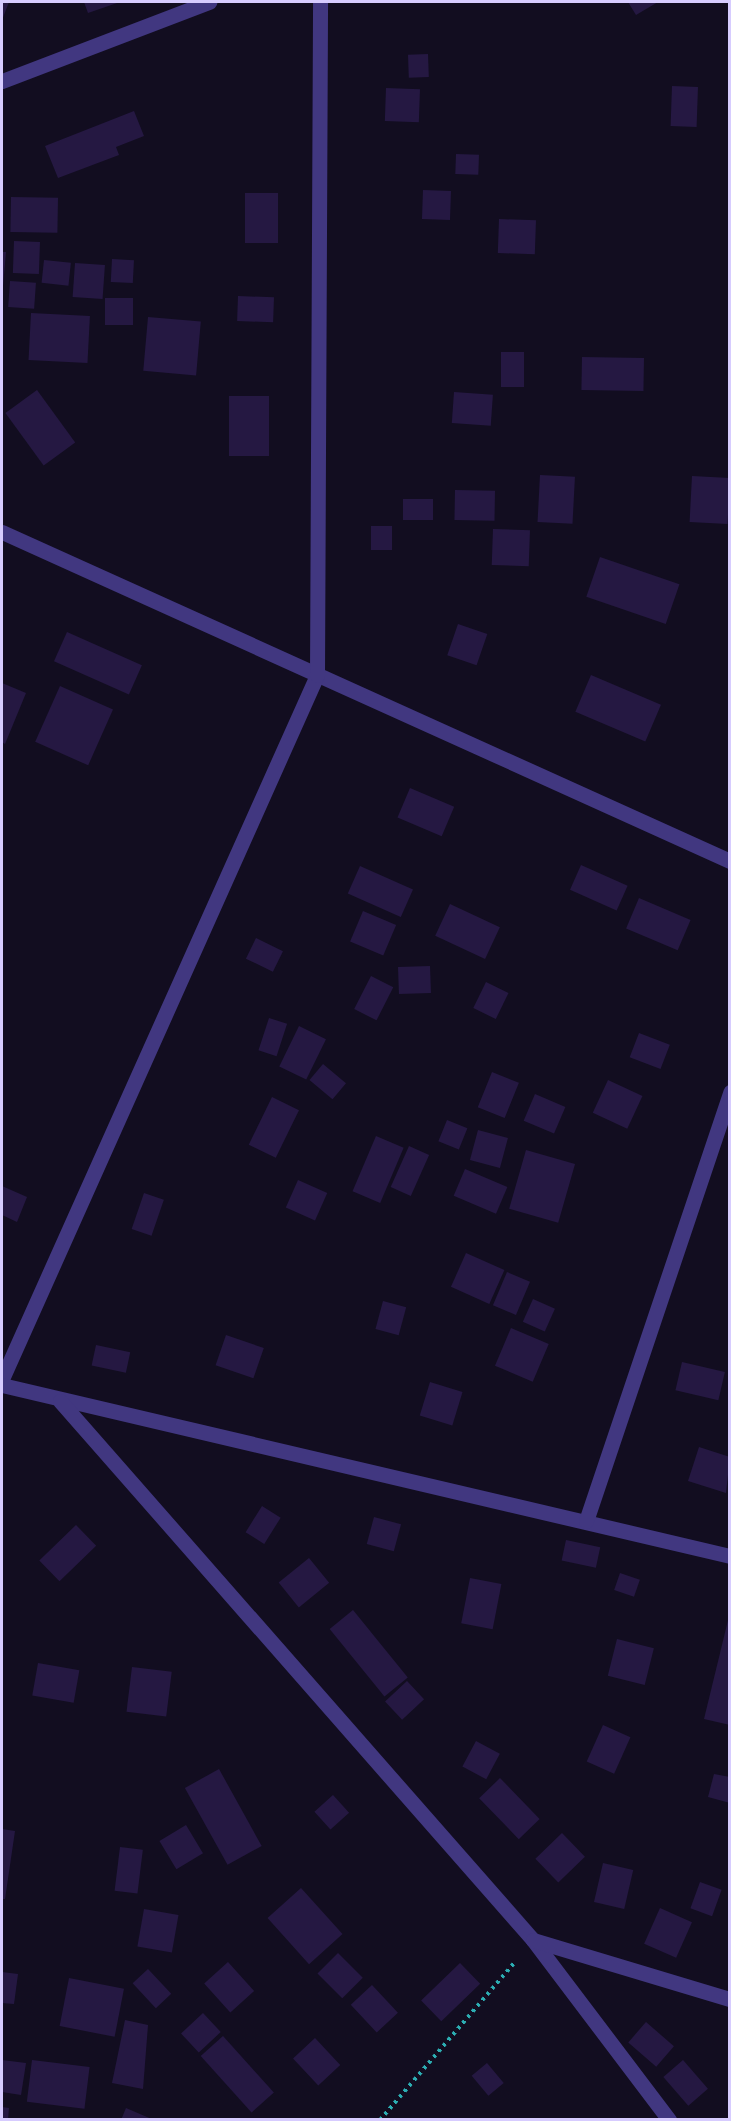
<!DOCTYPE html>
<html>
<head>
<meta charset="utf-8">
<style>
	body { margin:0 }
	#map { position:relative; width:731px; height:2121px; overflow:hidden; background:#120d20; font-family:Roboto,sans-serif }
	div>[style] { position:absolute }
	.building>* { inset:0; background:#251842; transform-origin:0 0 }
	.path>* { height:4px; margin-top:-2px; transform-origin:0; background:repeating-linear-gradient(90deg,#2caeb3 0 3px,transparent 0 7.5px) }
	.minor>* { height:15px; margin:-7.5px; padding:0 7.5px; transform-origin:7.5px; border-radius:7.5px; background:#413780 }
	span { translate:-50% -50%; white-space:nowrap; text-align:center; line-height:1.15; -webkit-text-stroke:4.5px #120d20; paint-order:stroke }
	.frame { position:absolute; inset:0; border:3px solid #d7ccff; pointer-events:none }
</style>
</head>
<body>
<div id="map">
	<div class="building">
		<div style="clip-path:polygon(2px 2px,9px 2px,2px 20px)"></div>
		<div style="clip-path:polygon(84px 2px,120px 2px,88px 13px)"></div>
		<div style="clip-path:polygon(628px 2px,658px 2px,636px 15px)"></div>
		<div style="left:428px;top:54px;width:23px;height:20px;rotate:88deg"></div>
		<div style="left:672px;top:86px;width:26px;height:40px;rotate:2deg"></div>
		<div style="left:386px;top:88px;width:34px;height:33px;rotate:2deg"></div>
		<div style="clip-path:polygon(134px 111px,144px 136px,116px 147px,119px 155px,58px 178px,45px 146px)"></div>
		<div style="left:456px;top:154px;width:23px;height:20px;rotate:2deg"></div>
		<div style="left:423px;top:190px;width:28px;height:29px;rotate:2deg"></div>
		<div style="left:245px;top:193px;width:33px;height:50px"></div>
		<div style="left:11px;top:197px;width:47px;height:35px;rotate:1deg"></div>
		<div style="left:499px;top:219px;width:37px;height:34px;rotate:2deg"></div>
		<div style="left:14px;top:241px;width:26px;height:32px;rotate:2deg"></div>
		<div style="clip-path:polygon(2px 252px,6px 252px,3px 286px,2px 286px)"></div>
		<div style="left:112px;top:259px;width:22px;height:23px;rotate:3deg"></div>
		<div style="left:44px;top:260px;width:27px;height:23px;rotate:6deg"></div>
		<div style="left:75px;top:263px;width:30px;height:34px;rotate:4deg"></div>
		<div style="left:10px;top:281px;width:26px;height:26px;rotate:4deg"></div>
		<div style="left:238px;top:296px;width:36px;height:25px;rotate:2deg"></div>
		<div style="left:105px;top:298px;width:28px;height:27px"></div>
		<div style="left:31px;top:313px;width:59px;height:47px;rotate:3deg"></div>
		<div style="left:148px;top:317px;width:53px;height:54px;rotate:5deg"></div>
		<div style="left:501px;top:352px;width:23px;height:35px"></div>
		<div style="left:582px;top:357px;width:62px;height:33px;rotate:1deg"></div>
		<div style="left:37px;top:390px;width:65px;height:39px;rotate:54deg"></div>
		<div style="left:454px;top:392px;width:39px;height:31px;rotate:4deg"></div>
		<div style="left:229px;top:396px;width:40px;height:60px"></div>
		<div style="left:540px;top:475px;width:35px;height:47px;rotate:3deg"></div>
		<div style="left:692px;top:476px;width:38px;height:46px;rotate:3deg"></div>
		<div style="left:455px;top:490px;width:40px;height:30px;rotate:1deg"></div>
		<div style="left:433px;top:499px;width:21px;height:30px;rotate:90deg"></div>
		<div style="left:371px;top:526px;width:21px;height:24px"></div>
		<div style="left:493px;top:529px;width:37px;height:36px;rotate:2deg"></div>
		<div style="left:600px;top:557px;width:84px;height:42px;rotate:19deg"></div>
		<div style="left:458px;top:624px;width:31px;height:33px;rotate:19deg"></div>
		<div style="left:67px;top:632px;width:82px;height:32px;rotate:24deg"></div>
		<div style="left:591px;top:675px;width:76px;height:40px;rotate:23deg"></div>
		<div style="clip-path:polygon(2px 683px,26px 693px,5px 744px,2px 742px)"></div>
		<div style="left:60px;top:686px;width:58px;height:61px;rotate:24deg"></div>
		<div style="left:410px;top:788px;width:48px;height:32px;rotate:23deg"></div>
		<div style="left:581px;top:865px;width:51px;height:27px;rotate:24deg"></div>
		<div style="left:360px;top:866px;width:58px;height:30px;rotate:24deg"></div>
		<div style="left:639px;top:898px;width:56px;height:33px;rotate:23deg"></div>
		<div style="left:450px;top:904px;width:55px;height:35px;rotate:25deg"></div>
		<div style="left:363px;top:911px;width:36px;height:33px;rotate:23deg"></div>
		<div style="left:256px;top:938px;width:30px;height:23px;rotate:26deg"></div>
		<div style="left:430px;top:966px;width:27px;height:32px;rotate:88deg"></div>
		<div style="left:371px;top:976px;width:25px;height:37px;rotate:27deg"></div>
		<div style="left:486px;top:982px;width:25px;height:29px;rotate:26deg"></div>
		<div style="left:269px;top:1018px;width:19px;height:34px;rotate:18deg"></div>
		<div style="left:299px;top:1026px;width:30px;height:45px;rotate:26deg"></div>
		<div style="left:639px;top:1033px;width:33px;height:26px;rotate:21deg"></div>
		<div style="left:323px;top:1064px;width:30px;height:21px;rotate:40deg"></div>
		<div style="left:492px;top:1072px;width:29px;height:38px;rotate:22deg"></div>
		<div style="left:608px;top:1080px;width:38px;height:36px;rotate:25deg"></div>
		<div style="left:535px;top:1094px;width:33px;height:29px;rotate:23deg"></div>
		<div style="left:272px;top:1097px;width:30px;height:53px;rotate:26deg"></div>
		<div style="left:447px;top:1120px;width:22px;height:23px;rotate:22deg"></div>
		<div style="left:478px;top:1130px;width:31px;height:31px;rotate:15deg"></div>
		<div style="left:376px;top:1136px;width:30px;height:60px;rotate:23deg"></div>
		<div style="left:409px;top:1146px;width:22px;height:45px;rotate:24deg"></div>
		<div style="left:526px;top:1150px;width:51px;height:61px;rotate:16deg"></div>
		<div style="left:465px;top:1169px;width:46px;height:29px;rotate:23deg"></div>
		<div style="left:298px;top:1180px;width:32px;height:30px;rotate:24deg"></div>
		<div style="clip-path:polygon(2px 1186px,27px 1197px,17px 1222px,2px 1215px)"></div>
		<div style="left:144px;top:1193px;width:21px;height:38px;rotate:19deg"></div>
		<div style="left:466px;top:1253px;width:42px;height:37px;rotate:24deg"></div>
		<div style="left:507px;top:1272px;width:25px;height:36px;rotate:23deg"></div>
		<div style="left:533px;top:1299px;width:24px;height:25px;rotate:24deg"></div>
		<div style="left:383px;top:1301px;width:24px;height:29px;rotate:15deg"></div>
		<div style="left:511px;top:1328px;width:41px;height:41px;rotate:23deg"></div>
		<div style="left:226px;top:1335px;width:40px;height:32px;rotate:19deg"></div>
		<div style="left:96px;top:1345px;width:35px;height:21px;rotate:12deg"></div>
		<div style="left:682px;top:1362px;width:44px;height:29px;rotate:13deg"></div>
		<div style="left:430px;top:1382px;width:34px;height:35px;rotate:17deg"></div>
		<div style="clip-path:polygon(699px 1447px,730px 1457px,726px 1493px,688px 1481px)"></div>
		<div style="left:262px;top:1506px;width:22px;height:31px;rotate:32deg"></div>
		<div style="left:374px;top:1517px;width:28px;height:28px;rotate:15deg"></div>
		<div style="left:76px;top:1525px;width:29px;height:51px;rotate:46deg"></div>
		<div style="left:566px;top:1540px;width:35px;height:21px;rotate:12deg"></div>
		<div style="left:309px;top:1558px;width:32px;height:39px;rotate:51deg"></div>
		<div style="left:620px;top:1573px;width:21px;height:18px;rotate:19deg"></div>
		<div style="left:470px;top:1578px;width:32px;height:46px;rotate:11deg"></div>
		<div style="left:353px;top:1610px;width:87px;height:30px;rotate:51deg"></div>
		<div style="clip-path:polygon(730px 1612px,730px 1725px,704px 1719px)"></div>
		<div style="left:617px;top:1639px;width:38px;height:38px;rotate:14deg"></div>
		<div style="left:38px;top:1663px;width:42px;height:33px;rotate:10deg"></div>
		<div style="left:132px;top:1667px;width:40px;height:45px;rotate:7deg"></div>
		<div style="left:407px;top:1681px;width:25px;height:30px;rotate:47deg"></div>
		<div style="left:603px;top:1725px;width:30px;height:40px;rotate:24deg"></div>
		<div style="left:476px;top:1741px;width:27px;height:29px;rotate:28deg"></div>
		<div style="left:219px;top:1769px;width:88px;height:39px;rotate:61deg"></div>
		<div style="clip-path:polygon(714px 1774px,730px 1777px,730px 1803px,708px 1797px)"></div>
		<div style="left:500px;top:1778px;width:57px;height:29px;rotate:46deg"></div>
		<div style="left:333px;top:1795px;width:24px;height:25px;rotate:48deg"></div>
		<div style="left:186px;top:1825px;width:33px;height:31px;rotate:59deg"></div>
		<div style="clip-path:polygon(2px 1829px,15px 1831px,5px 1899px,2px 1899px)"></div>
		<div style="left:562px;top:1833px;width:33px;height:37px;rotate:46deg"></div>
		<div style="left:120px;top:1847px;width:23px;height:44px;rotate:7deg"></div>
		<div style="left:603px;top:1863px;width:31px;height:40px;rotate:13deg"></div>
		<div style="left:700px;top:1882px;width:23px;height:28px;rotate:20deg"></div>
		<div style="left:301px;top:1888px;width:62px;height:45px;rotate:48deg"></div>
		<div style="left:660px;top:1908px;width:35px;height:39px;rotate:24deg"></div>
		<div style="left:144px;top:1909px;width:35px;height:38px;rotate:10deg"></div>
		<div style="left:338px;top:1953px;width:35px;height:29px;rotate:45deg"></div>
		<div style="left:228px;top:1962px;width:39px;height:32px;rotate:48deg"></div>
		<div style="left:460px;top:1963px;width:29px;height:54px;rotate:46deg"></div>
		<div style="left:148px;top:1969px;width:34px;height:21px;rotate:47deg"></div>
		<div style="clip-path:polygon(2px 1972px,18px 1974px,14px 2004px,2px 2003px)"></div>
		<div style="left:69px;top:1978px;width:56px;height:49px;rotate:11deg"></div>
		<div style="left:372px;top:1985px;width:38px;height:29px;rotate:47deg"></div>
		<div style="left:203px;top:2013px;width:26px;height:30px;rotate:47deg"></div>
		<div style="clip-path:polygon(125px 2020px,148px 2025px,143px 2089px,112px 2083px)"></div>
		<div style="left:646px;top:2022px;width:37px;height:27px;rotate:41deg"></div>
		<div style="left:223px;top:2036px;width:76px;height:30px;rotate:48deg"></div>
		<div style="left:315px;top:2038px;width:37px;height:30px;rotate:47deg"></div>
		<div style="clip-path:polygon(2px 2060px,26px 2063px,21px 2095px,2px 2092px)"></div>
		<div style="left:32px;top:2060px;width:58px;height:42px;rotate:7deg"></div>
		<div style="left:683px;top:2060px;width:38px;height:26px;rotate:49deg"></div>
		<div style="left:487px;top:2063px;width:26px;height:20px;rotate:50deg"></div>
		<div style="clip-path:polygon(2px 2107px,9px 2108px,8px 2120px,2px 2120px)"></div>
		<div style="clip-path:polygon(126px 2108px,154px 2120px,121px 2120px)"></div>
	</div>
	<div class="path">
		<div style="left:380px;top:2120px;width:206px;rotate:-49.5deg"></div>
	</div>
	<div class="minor">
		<div style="left:2px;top:81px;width:222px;rotate:-20.9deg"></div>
		<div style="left:2px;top:532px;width:799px;rotate:24.32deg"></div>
		<div style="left:2px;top:1379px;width:771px;rotate:-65.89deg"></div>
		<div style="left:317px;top:675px;width:673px;rotate:-89.74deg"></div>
		<div style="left:2px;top:1385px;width:748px;rotate:13.22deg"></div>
		<div style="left:60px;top:1401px;width:717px;rotate:48.73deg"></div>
		<div style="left:533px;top:1940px;width:226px;rotate:52.9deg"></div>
		<div style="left:586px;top:1521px;width:453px;rotate:-71.4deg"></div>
		<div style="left:533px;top:1940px;width:206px;rotate:16.7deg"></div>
	</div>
	<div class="frame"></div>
</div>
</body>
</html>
